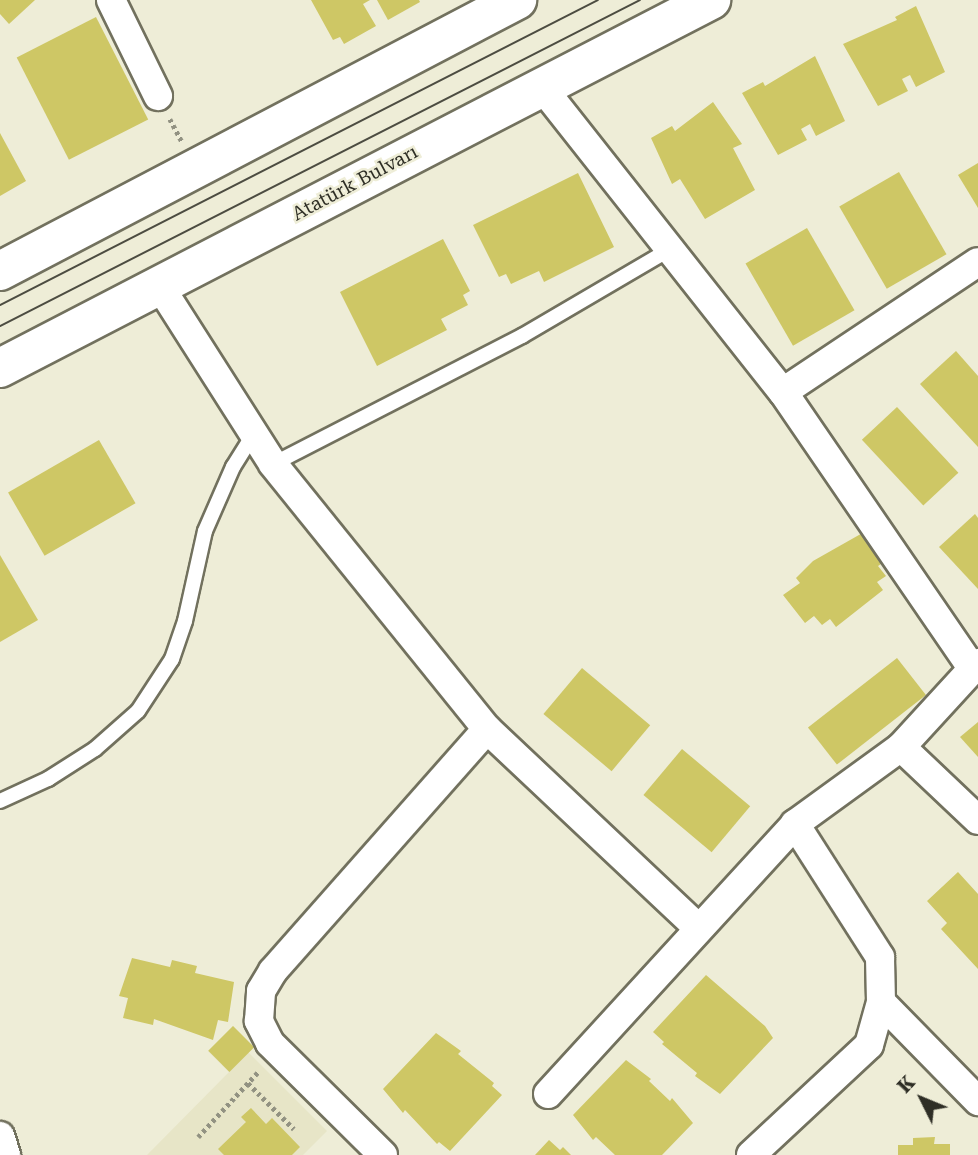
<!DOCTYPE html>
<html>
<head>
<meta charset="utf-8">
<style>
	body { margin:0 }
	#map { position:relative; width:978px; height:1155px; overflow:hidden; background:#eeedd7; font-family:"Roboto Serif",serif }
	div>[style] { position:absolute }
	.built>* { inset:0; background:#e7e5c7 }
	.building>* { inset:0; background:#cec765; transform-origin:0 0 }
	.path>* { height:4.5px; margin-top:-2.25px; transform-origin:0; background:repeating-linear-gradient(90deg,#929282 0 3.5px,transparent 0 7px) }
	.roads { filter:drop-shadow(2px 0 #72715e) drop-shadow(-2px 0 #72715e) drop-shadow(0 2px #72715e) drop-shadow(0 -2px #72715e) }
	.service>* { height:14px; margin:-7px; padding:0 7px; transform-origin:7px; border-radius:7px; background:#fff }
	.minor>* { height:28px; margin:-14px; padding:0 14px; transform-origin:14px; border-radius:14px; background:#fff }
	.primary>* { height:38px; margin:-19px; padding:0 19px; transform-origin:19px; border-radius:19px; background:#fff }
	.tram>* { height:2px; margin:-1px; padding:0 1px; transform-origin:1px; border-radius:1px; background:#4c4c41 }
	span { translate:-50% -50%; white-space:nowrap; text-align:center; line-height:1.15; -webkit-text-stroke:5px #eeedd7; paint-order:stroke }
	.street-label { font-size:19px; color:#2e2e25 }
	.north { position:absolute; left:887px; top:1064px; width:70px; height:70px; -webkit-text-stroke:5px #eeedd7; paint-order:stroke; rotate:313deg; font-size:19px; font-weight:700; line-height:28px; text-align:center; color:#2e2e25 }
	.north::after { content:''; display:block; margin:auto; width:24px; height:32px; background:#2e2e25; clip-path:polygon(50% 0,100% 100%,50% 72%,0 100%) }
</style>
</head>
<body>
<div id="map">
	<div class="built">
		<div style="clip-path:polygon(233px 1026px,254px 1047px,248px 1052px,327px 1131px,303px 1155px,147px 1155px,229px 1072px,208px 1051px)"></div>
	</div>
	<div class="building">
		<div style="clip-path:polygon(0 0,35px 0,9px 24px,0 14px)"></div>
		<div style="clip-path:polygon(311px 0,370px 0,363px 4px,376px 26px,344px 44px,340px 37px,333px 40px)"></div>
		<div style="clip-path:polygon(377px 0,419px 0,420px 2px,388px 20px)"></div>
		<div style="clip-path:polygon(916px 6px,945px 72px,916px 87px,910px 75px,902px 79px,908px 91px,878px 106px,843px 44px,897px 20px,895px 17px)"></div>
		<div style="left:96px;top:17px;width:115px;height:89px;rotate:63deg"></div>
		<div style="clip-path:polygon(815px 56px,845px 121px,816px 136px,810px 124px,801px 129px,807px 140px,778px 155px,742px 93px,763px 82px,765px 86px)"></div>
		<div style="clip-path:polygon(713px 102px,742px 144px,733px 148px,755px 190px,705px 219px,680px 179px,672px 184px,651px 138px,672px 126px,675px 131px)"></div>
		<div style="clip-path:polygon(0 133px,26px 181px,0 196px)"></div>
		<div style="clip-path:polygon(978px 163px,978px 208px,958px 175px)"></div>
		<div style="left:899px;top:172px;width:95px;height:69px;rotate:60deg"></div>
		<div style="clip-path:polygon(578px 173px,614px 247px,544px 282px,539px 271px,511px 284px,506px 274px,499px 277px,473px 225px)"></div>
		<div style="left:807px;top:228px;width:95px;height:71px;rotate:60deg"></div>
		<div style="clip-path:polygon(443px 239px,470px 291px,463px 295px,468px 305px,441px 319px,447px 330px,377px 366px,340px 292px)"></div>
		<div style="clip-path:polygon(956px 351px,978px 376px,978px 447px,920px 384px)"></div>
		<div style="left:897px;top:407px;width:90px;height:48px;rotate:47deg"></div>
		<div style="left:99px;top:440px;width:73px;height:105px;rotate:60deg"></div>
		<div style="clip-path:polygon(975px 514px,978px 518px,978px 589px,939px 547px)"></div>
		<div style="clip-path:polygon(866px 531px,888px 559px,878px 566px,886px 576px,877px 582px,883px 590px,836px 627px,830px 619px,822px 625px,814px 616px,805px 623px,783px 595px,800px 583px,796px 578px,813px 561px)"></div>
		<div style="clip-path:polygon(0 555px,38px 620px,0 642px)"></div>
		<div style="left:897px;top:658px;width:47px;height:113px;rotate:52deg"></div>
		<div style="left:582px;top:668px;width:89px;height:60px;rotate:40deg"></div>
		<div style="clip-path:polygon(978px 722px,978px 757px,960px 737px)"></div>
		<div style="left:682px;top:749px;width:89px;height:60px;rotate:40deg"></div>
		<div style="clip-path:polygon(958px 872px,978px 894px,978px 969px,941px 929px,947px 923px,927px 901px)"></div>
		<div style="clip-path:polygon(132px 958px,170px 967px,172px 960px,197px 966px,195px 973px,234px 982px,228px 1022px,218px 1020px,213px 1040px,154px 1019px,153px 1025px,123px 1018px,128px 998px,119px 996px)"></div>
		<div style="clip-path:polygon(706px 975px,765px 1026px,773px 1038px,720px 1094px,695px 1076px,697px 1073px,662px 1044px,664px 1042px,653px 1032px)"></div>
		<div style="left:233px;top:1026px;width:30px;height:35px;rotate:45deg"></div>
		<div style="clip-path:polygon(436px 1033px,461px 1051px,458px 1054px,494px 1083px,492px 1086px,502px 1095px,450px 1151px,439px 1142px,437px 1144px,405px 1110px,403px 1113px,383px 1089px)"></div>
		<div style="clip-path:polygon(626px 1060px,651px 1079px,649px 1081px,670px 1101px,672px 1098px,693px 1123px,662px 1155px,615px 1155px,596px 1137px,593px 1140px,573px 1115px)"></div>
		<div style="clip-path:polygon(251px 1108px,266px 1124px,272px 1118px,300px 1147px,292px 1155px,224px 1155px,218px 1149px,246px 1122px,241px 1117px)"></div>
		<div style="clip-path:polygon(935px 1137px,934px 1144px,950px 1144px,950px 1155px,898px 1155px,898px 1145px,913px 1145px,913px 1138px)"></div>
		<div style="clip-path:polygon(549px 1140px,560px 1150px,563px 1147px,571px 1155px,535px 1155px)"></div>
	</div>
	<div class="path">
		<div style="left:170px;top:119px;width:26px;rotate:62deg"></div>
		<div style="left:248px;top:1083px;width:65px;rotate:45deg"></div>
		<div style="left:198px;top:1137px;width:90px;rotate:-47.3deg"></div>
	</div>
	<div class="roads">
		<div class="service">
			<div style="left:273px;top:464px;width:280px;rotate:-27.2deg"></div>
			<div style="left:522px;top:336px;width:172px;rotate:-30.4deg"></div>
			<div style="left:0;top:801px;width:53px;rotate:-24.6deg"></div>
			<div style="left:48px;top:779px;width:56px;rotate:-32.6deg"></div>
			<div style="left:95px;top:749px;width:57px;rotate:-41.5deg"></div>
			<div style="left:138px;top:711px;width:62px;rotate:-56.8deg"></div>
			<div style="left:172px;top:659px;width:40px;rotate:-71.1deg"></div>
			<div style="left:185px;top:621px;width:92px;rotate:-77.5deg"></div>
			<div style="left:205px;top:531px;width:70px;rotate:-66.4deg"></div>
			<div style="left:233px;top:467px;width:39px;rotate:-58deg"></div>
		</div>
		<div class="minor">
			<div style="left:111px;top:0;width:107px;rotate:63.9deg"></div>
			<div style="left:541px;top:86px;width:390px;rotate:51.7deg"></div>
			<div style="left:783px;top:392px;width:335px;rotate:55.6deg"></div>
			<div style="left:159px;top:285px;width:212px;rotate:57.5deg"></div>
			<div style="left:273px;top:464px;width:341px;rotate:51.1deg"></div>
			<div style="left:487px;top:729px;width:290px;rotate:43.3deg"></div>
			<div style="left:783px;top:392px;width:234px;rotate:-33.7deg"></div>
			<div style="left:901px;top:747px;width:106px;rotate:43.5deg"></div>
			<div style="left:881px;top:1002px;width:139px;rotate:45.6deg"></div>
			<div style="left:548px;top:1094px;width:366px;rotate:-47.5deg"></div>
			<div style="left:795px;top:824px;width:131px;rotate:-36deg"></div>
			<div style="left:901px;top:747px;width:114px;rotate:-47.5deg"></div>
			<div style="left:0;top:1136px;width:20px;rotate:72deg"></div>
			<div style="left:383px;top:1155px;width:159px;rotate:-135.3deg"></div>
			<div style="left:270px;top:1043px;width:25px;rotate:-117deg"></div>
			<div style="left:259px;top:1021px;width:30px;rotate:-86deg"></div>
			<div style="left:261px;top:991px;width:23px;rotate:-59deg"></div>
			<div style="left:273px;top:971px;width:323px;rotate:-48.5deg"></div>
			<div style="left:751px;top:1155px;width:161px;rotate:-43deg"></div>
			<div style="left:869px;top:1045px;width:45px;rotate:-74.4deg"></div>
			<div style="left:881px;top:1002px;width:45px;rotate:-91.3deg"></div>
			<div style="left:880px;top:957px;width:158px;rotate:-122.6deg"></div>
		</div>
		<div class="primary">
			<div style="left:0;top:271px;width:584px;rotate:-27.66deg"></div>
			<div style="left:0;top:368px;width:801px;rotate:-27.37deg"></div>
		</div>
	</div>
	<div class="tram">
		<div style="left:0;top:305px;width:671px;rotate:-27.02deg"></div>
		<div style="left:0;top:326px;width:718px;rotate:-26.99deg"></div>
	</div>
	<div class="street-label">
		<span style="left:355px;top:183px;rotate:-28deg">Atatürk Bulvarı</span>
	</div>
	<div class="north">K</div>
</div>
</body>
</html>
